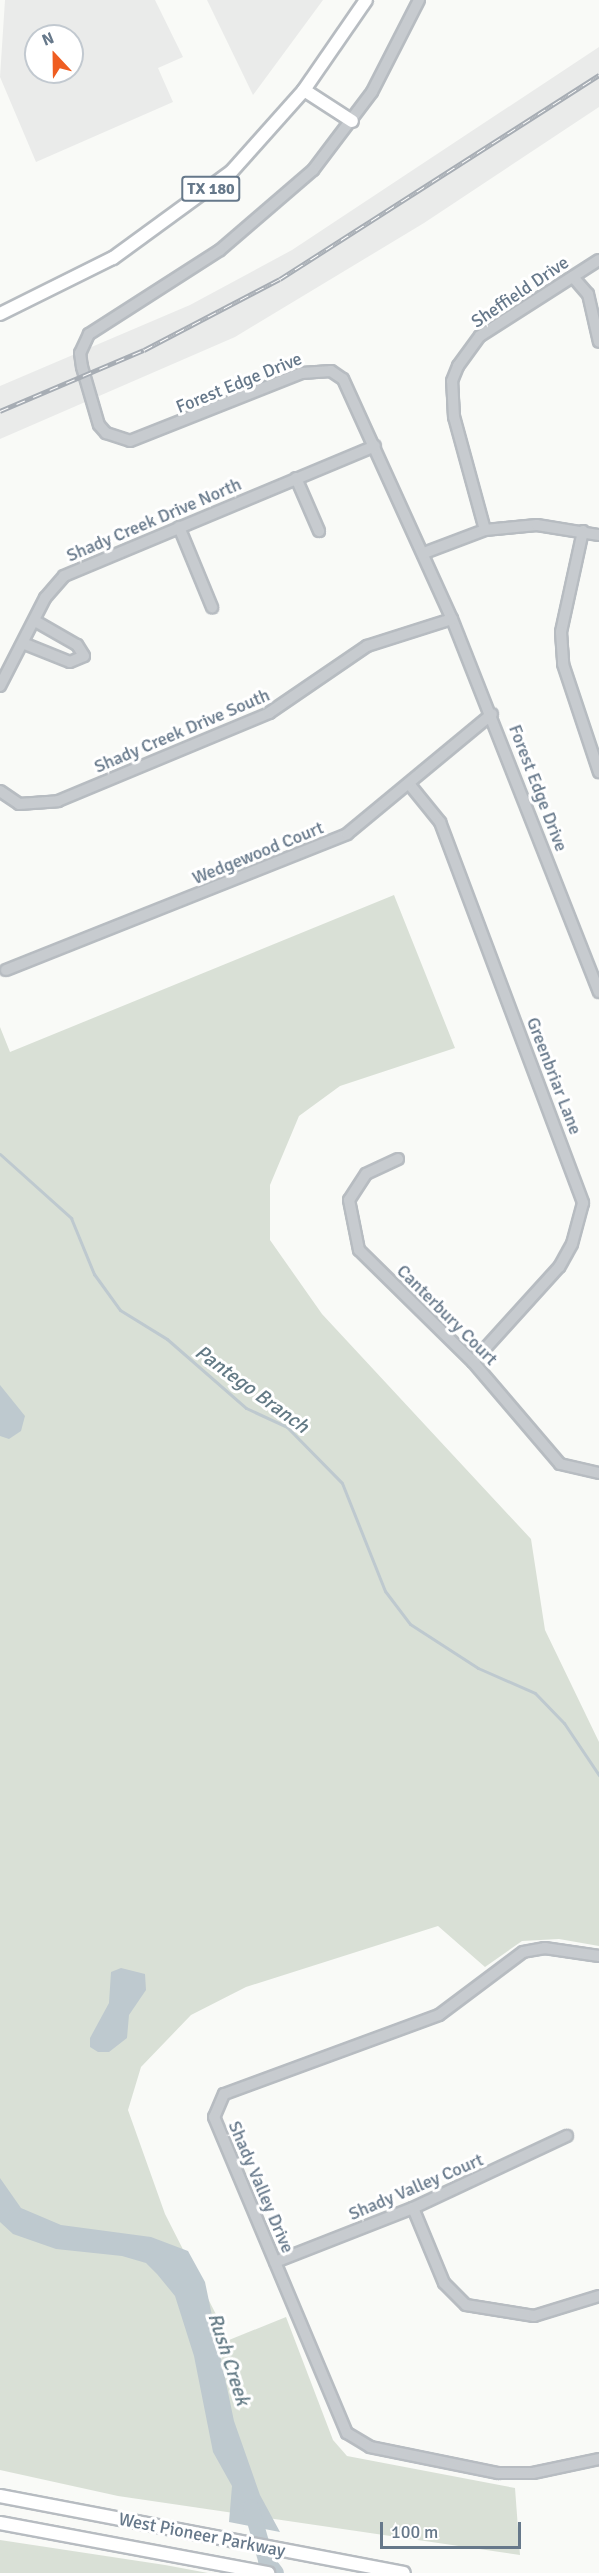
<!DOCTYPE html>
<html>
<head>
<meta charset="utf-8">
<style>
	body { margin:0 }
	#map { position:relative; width:599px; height:2573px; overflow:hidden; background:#f9faf7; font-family:Signika,sans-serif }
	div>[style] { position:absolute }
	.built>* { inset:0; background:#eaebea }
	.green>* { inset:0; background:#d9e0d6 }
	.water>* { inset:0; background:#bec9cf }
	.stream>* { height:3px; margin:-1.5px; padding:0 1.5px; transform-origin:1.5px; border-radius:1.5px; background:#bec9cf }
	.river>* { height:16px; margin:-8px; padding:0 8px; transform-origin:8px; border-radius:8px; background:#bec9cf }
	.roads { filter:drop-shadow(2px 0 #b7bcc1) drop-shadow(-2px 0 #b7bcc1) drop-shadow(0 2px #b7bcc1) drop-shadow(0 -2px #b7bcc1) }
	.minor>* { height:10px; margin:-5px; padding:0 5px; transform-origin:5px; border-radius:5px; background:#c7cbcf }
	.major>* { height:12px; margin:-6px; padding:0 6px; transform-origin:6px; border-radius:6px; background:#fff }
	.rail>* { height:5px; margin-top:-2.5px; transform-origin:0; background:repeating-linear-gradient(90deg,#fff 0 9px,#a7adb4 0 18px); box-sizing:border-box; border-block:2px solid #a7adb4 }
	span { translate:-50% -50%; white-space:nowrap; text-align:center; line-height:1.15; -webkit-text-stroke:6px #fff; paint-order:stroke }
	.shield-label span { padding:2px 4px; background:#fff; border:2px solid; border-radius:4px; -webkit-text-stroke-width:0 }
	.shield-label { font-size:16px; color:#66788a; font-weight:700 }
	.street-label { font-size:18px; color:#66788a }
	.water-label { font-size:20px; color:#637a85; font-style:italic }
	.north { position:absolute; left:24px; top:24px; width:60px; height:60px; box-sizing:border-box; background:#fff; border:2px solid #c2c9d0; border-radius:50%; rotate:338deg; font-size:16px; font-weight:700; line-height:24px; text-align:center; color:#66788a }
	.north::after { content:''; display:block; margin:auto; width:21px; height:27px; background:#ef5d21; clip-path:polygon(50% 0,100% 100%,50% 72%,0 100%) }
	.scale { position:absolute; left:380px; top:2522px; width:141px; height:27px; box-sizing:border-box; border:3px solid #66788a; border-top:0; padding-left:8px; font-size:18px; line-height:21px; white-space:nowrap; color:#66788a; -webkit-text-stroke:4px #fff; paint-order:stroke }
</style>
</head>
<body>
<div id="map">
	<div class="built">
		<div style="clip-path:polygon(evenodd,5px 0,155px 0,183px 57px,158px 68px,173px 102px,36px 162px,0 77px,5px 0,36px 36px,72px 36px,72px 72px,36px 72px,36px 36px)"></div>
		<div style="clip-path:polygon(207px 0,323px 0,253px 95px)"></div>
		<div style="clip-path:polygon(599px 47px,599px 107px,424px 223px,235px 337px,0 439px,0 386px,190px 305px,292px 250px)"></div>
	</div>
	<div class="green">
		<div style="clip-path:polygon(394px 895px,455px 1048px,340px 1086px,299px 1116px,270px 1185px,270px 1240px,322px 1314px,531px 1539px,545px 1630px,599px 1742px,599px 1946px,559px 1939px,522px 1941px,485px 1967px,438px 1926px,246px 1987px,191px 2015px,141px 2067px,128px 2110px,165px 2214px,229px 2340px,286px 2317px,333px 2440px,347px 2456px,515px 2488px,520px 2555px,118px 2496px,0 2470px,0 1027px,10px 1052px)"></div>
		<div style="clip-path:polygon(0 2540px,165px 2565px,208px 2573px,0 2573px)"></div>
	</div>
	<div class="water">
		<div style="clip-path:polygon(0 1385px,25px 1416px,21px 1431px,9px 1439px,0 1436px)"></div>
		<div style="clip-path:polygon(121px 1968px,145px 1974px,146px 1990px,129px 2015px,127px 2038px,109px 2052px,98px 2052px,90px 2047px,90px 2038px,109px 2003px,111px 1972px)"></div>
		<div style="clip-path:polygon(0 2178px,21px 2208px,61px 2225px,151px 2237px,188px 2251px,205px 2282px,234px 2421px,260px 2495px,280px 2532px,229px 2522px,232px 2486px,213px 2452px,194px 2356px,175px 2296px,157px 2274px,146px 2263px,122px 2256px,56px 2249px,13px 2234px,0 2222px)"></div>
	</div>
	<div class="stream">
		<div style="left:0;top:1154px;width:96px;rotate:42deg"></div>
		<div style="left:71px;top:1218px;width:61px;rotate:67.7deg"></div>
		<div style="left:94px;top:1274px;width:44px;rotate:54.2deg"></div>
		<div style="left:120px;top:1310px;width:55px;rotate:31.7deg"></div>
		<div style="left:167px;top:1339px;width:105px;rotate:41.1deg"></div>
		<div style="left:246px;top:1408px;width:45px;rotate:24.9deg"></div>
		<div style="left:287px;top:1427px;width:78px;rotate:45.5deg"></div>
		<div style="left:342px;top:1483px;width:116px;rotate:68.3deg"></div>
		<div style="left:385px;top:1591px;width:41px;rotate:52.9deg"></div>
		<div style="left:410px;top:1624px;width:81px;rotate:32.9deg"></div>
		<div style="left:478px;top:1668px;width:62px;rotate:23.7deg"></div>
		<div style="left:535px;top:1693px;width:42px;rotate:46deg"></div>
		<div style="left:564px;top:1723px;width:63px;rotate:56.1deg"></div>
	</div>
	<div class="river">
		<div style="left:251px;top:2507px;width:55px;rotate:74.2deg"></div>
		<div style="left:266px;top:2560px;width:16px;rotate:52deg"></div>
	</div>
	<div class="roads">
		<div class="minor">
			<div style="left:419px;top:0;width:103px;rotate:117.1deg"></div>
			<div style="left:372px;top:92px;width:98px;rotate:127.1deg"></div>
			<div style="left:313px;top:170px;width:123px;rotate:139.3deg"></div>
			<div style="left:220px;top:250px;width:156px;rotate:147.3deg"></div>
			<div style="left:89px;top:334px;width:21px;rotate:115deg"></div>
			<div style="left:80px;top:353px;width:14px;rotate:82deg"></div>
			<div style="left:82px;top:367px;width:60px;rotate:73.7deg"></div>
			<div style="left:99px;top:425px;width:11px;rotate:49deg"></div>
			<div style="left:106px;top:433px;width:25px;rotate:18deg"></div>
			<div style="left:130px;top:441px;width:185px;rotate:-21.6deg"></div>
			<div style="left:302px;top:373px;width:29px;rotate:-4deg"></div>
			<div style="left:331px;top:371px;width:14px;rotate:34deg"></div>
			<div style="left:343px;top:379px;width:264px;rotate:65.6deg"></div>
			<div style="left:452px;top:619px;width:401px;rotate:68.5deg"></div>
			<div style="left:573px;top:277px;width:23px;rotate:49deg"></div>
			<div style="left:588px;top:294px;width:49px;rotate:77.1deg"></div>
			<div style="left:296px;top:478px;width:58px;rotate:66.5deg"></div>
			<div style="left:179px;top:527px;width:87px;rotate:67.6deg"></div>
			<div style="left:485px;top:530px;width:117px;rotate:-105.3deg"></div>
			<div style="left:454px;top:417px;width:36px;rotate:-93deg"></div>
			<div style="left:452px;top:381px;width:16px;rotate:-68deg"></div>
			<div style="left:458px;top:366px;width:37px;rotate:-54deg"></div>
			<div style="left:480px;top:336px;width:141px;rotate:-32.6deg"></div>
			<div style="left:583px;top:531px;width:103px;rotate:102.3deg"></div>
			<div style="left:561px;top:632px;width:32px;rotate:86deg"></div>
			<div style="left:563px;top:664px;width:114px;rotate:71.6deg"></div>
			<div style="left:424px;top:553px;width:65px;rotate:-20.7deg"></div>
			<div style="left:485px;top:530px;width:52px;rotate:-5.5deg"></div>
			<div style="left:537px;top:525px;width:63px;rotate:9.2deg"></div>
			<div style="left:25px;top:644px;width:48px;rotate:21.8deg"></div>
			<div style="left:70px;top:662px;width:15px;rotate:-23deg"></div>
			<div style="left:84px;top:656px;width:13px;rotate:-122deg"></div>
			<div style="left:77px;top:645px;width:48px;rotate:-150.3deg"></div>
			<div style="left:0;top:686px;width:99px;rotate:-62.9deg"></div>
			<div style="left:45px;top:598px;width:29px;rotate:-49deg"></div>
			<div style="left:64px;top:576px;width:337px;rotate:-22.7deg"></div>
			<div style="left:410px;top:785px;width:48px;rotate:51deg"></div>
			<div style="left:440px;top:822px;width:407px;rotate:69.4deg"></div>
			<div style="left:583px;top:1203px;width:42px;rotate:105deg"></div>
			<div style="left:572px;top:1244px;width:26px;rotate:119deg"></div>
			<div style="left:559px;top:1267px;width:128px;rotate:132.2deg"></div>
			<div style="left:0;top:791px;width:23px;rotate:34deg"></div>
			<div style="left:19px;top:804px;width:39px;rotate:-4deg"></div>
			<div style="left:58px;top:801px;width:229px;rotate:-22.6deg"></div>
			<div style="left:269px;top:713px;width:119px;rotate:-34.4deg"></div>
			<div style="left:367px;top:646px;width:89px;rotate:-17.6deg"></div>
			<div style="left:6px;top:970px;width:367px;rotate:-21.7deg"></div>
			<div style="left:347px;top:834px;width:188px;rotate:-39.6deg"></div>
			<div style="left:398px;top:1159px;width:35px;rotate:155deg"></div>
			<div style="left:366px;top:1174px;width:31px;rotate:123deg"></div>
			<div style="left:349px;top:1200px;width:51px;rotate:78.7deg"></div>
			<div style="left:359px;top:1250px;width:160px;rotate:44.5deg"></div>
			<div style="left:473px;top:1362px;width:134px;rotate:49.5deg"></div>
			<div style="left:560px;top:1464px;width:40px;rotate:13deg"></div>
			<div style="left:599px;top:1956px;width:55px;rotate:-171.6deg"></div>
			<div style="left:545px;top:1948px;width:22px;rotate:170deg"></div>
			<div style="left:523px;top:1952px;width:105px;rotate:143.1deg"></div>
			<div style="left:439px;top:2015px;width:229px;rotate:159.8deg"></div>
			<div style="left:224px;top:2094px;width:25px;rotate:113deg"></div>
			<div style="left:214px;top:2117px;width:343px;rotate:67.2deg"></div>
			<div style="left:347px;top:2433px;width:27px;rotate:31deg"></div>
			<div style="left:370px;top:2447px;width:131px;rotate:11.5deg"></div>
			<div style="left:498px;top:2473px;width:35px"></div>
			<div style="left:533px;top:2473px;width:67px;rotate:-12deg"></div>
			<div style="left:413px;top:2208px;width:81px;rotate:67.5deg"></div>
			<div style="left:444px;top:2283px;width:31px;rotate:45deg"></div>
			<div style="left:466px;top:2305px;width:69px;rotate:9.2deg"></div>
			<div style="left:534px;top:2316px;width:68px;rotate:-17.1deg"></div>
			<div style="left:275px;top:2262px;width:148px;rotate:-21.4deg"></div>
			<div style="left:413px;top:2208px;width:170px;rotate:-25.1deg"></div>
		</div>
		<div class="major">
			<div style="left:304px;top:90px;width:57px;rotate:32.9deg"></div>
			<div style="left:0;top:314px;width:126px;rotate:-26.4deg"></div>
			<div style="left:113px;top:258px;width:146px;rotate:-36.1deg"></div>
			<div style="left:231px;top:172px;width:110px;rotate:-48.3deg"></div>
			<div style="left:304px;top:90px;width:109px;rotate:-55.4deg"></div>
			<div style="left:0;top:2496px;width:411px;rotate:10.8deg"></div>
			<div style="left:0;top:2523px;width:273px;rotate:10.6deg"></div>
		</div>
	</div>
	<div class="rail">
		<div style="left:0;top:411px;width:156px;rotate:-23deg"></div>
		<div style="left:144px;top:350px;width:153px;rotate:-27.6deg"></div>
		<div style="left:280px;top:279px;width:379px;rotate:-32.6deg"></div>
	</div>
	<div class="shield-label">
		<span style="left:211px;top:189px">TX 180</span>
	</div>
	<div class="street-label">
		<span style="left:520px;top:292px;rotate:-34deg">Sheffield Drive</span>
		<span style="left:239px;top:383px;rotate:-22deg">Forest Edge Drive</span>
		<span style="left:154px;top:520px;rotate:-23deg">Shady Creek Drive North</span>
		<span style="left:182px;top:731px;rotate:-23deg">Shady Creek Drive South</span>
		<span style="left:538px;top:788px;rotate:69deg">Forest Edge Drive</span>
		<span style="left:258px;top:853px;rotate:-22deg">Wedgewood Court</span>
		<span style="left:554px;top:1076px;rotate:69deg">Greenbriar Lane</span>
		<span style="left:447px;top:1315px;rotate:45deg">Canterbury Court</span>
		<span style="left:261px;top:2187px;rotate:67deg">Shady Valley Drive</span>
		<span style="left:416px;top:2187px;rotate:-23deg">Shady Valley Court</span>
		<span style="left:202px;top:2535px;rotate:11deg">West Pioneer Parkway</span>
	</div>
	<div class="water-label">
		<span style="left:252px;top:1389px;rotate:36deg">Pantego Branch</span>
		<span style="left:229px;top:2359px;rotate:72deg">Rush Creek</span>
	</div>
	<div class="north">N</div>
	<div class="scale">100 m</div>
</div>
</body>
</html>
